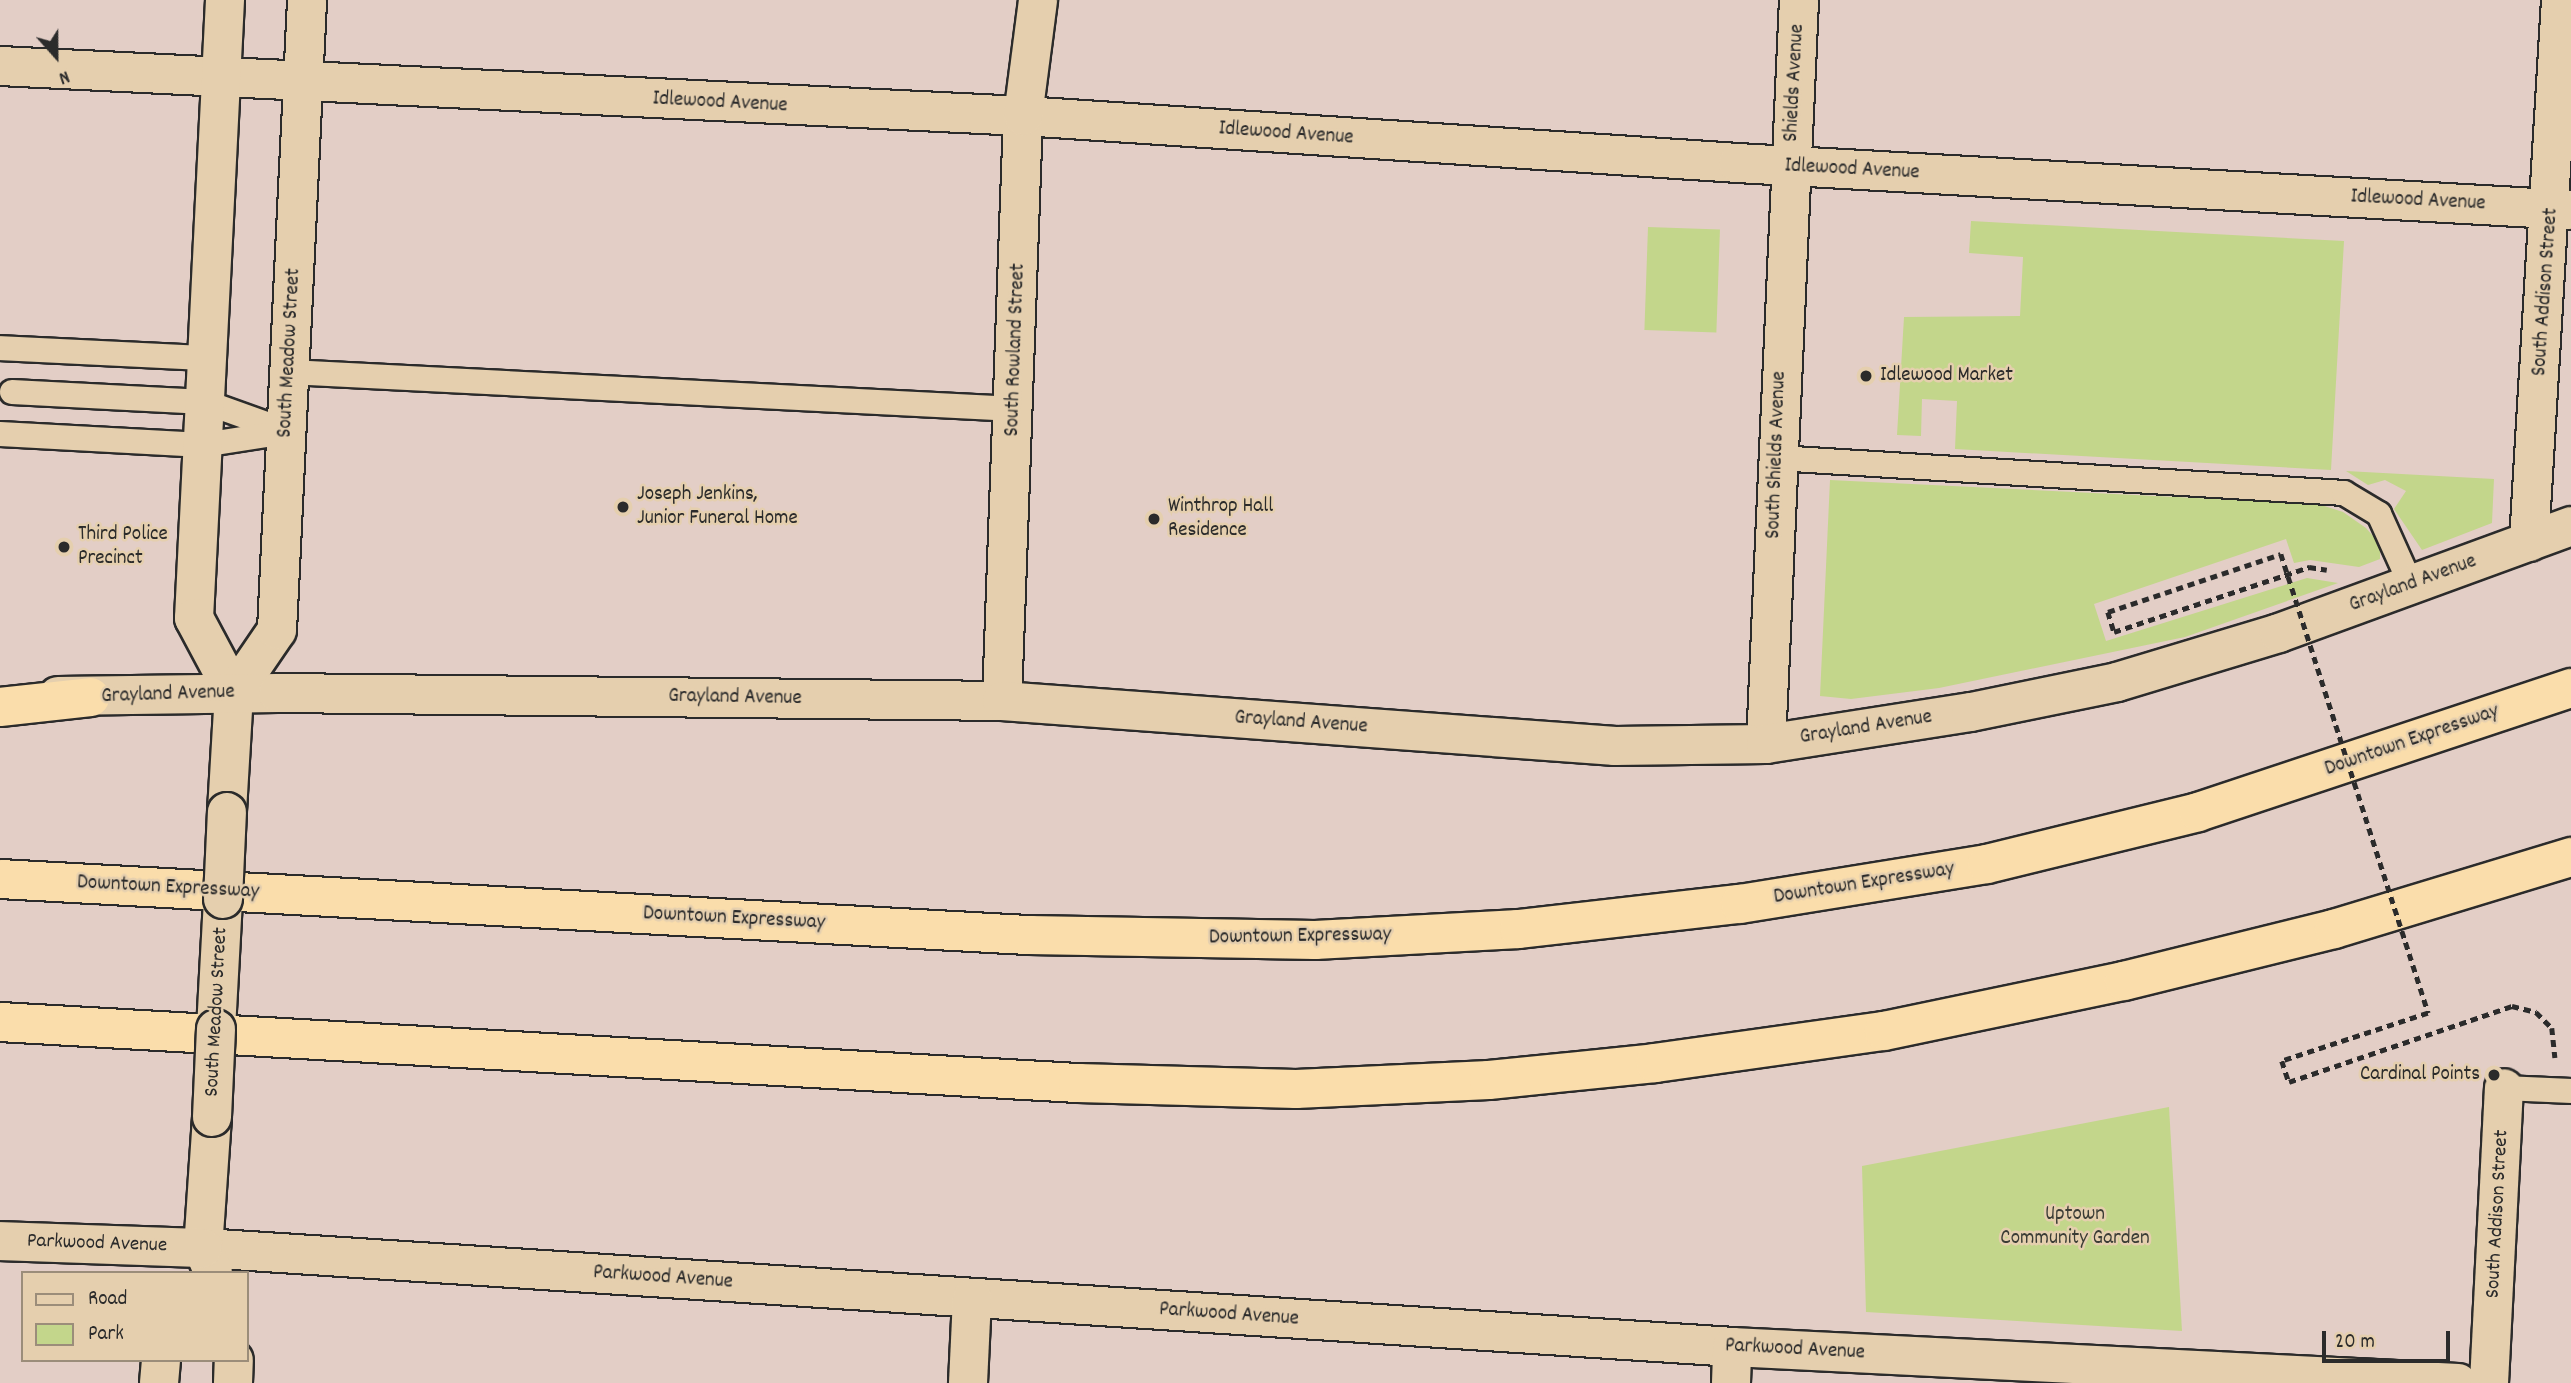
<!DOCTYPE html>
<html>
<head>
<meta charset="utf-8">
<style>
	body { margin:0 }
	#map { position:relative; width:2571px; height:1383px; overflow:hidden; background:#e3cec6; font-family:Dekko,sans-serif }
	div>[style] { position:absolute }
	.green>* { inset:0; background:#c3d68b; transform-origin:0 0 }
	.path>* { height:4.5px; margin-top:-2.25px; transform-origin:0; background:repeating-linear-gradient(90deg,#2b2b2b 0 7px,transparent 0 12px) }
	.roads { filter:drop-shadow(2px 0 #2b2b2b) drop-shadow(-2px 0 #2b2b2b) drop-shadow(0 2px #2b2b2b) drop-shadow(0 -2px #2b2b2b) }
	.lane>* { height:24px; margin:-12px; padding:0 12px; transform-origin:12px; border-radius:12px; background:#e5cfae }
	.street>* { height:38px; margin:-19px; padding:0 19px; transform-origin:19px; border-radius:19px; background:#e5cfae }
	.secondary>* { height:38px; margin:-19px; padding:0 19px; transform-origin:19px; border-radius:19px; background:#e5cfae }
	.highway>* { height:38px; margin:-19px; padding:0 19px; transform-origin:19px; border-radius:19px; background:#faddab }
	.path-bridge>* { height:4.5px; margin-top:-2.25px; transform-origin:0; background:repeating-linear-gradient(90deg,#2b2b2b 0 7px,transparent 0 12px) }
	.bridges { filter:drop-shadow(2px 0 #2b2b2b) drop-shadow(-2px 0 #2b2b2b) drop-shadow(0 2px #2b2b2b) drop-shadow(0 -2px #2b2b2b) }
	.secondary-bridge>* { height:38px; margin:-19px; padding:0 19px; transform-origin:19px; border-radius:19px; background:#e5cfae }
	.dots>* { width:19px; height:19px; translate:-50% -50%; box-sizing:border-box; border:4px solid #e5cfae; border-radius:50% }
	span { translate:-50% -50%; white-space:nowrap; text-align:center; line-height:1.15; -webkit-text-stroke:5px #e5cfae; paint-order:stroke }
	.street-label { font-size:21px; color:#2b2b2b }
	.poi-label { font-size:21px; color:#2b2b2b }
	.left { translate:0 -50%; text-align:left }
	.right { translate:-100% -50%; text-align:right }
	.park-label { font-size:21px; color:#3a3c35 }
	.legend { position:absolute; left:21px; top:1271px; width:228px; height:91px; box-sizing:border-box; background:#e5cfae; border:2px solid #9b8d7a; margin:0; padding:9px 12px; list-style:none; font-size:21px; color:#2b2b2b }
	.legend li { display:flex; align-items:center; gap:14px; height:35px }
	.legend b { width:35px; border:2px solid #9b8d7a }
	.north { position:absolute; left:21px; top:21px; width:70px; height:70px; -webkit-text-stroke:5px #e5cfae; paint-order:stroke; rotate:159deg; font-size:19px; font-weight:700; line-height:28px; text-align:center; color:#2b2b2b }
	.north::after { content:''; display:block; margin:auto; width:24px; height:32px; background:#2b2b2b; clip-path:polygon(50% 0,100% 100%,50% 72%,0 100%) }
	.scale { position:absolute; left:2322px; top:1331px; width:128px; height:32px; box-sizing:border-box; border:4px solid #2b2b2b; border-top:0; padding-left:9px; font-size:21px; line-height:24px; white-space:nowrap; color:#2b2b2b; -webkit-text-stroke:5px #e5cfae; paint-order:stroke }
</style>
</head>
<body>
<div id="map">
	<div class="green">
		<div style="clip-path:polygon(1971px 221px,2344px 241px,2331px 470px,1955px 449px,1957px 401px,1922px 399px,1921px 436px,1897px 435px,1904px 317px,2020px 316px,2023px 257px,1969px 253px)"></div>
		<div style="left:1648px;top:227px;width:72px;height:103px;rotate:2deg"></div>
		<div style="clip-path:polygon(2346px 471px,2494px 479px,2492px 523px,2422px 550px,2394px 509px,2406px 491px,2385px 480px,2368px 485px)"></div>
		<div style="clip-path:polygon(1830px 480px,2318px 504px,2343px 512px,2366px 528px,2380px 544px,2380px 559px,2359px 567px,2310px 560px,2294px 563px,2286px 539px,2094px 604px,2106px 641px,2307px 578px,2338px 583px,2185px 637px,1939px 688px,1851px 699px,1820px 696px)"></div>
		<div style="clip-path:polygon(2169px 1107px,2182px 1331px,1866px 1312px,1862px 1166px)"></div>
	</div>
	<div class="path">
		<div style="left:2108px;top:612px;width:21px;rotate:73deg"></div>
		<div style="left:2114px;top:632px;width:206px;rotate:-18.4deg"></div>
		<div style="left:2309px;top:567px;width:18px;rotate:9deg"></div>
		<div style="left:2282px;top:1061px;width:22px;rotate:72deg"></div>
		<div style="left:2289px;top:1082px;width:236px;rotate:-18.8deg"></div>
		<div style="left:2512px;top:1006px;width:25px;rotate:14deg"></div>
		<div style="left:2536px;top:1012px;width:23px;rotate:45deg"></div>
		<div style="left:2552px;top:1028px;width:30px;rotate:84deg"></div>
	</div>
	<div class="roads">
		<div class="lane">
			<div style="left:0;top:348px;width:207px;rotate:2.8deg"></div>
			<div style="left:289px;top:372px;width:727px;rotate:2.92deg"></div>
			<div style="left:12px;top:392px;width:193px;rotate:3deg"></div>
			<div style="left:205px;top:402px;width:83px;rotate:19.7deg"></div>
			<div style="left:0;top:434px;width:203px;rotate:3.1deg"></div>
			<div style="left:203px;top:445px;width:84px;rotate:-8.9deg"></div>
			<div style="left:1777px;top:458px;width:568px;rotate:3.53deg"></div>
			<div style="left:2344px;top:493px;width:41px;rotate:31deg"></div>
			<div style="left:2379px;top:514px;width:78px;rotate:65.7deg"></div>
			<div style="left:2504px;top:1088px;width:67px;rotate:2.6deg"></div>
		</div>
		<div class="street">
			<div style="left:0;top:66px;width:1024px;rotate:2.8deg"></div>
			<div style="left:1023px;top:116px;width:717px;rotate:3.76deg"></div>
			<div style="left:1738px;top:163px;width:834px;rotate:3.23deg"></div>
			<div style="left:2529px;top:542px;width:543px;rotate:-86.62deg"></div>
			<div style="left:1002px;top:701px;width:585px;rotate:-87.94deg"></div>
			<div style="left:1023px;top:116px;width:117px;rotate:-82.6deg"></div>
			<div style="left:1766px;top:744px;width:745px;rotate:-87.46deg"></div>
			<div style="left:203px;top:1248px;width:1532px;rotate:3.7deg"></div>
			<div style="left:1732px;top:1347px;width:727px;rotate:2.84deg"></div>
			<div style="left:968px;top:1383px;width:85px;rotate:-87.3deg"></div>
			<div style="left:1731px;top:1383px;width:36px;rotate:-88deg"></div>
			<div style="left:2489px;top:1383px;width:295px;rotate:-87.1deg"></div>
		</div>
		<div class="secondary">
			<div style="left:225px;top:0;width:619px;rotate:92.87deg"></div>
			<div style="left:194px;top:618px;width:85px;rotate:61.9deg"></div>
			<div style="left:234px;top:693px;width:119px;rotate:93.4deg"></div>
			<div style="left:234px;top:693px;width:76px;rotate:-55.7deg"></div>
			<div style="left:277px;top:630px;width:631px;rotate:-87.27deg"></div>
			<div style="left:58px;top:696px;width:220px;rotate:-0.8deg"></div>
			<div style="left:278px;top:693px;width:724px;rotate:0.63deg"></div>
			<div style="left:1002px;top:701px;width:615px;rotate:4.2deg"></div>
			<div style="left:1615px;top:746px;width:151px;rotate:-0.8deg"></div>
			<div style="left:1766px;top:744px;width:207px;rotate:-8.9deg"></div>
			<div style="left:1971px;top:712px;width:149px;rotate:-11.6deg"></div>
			<div style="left:2117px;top:682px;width:169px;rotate:-16.8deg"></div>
			<div style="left:2279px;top:633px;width:311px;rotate:-20.1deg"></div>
			<div style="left:216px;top:1029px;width:130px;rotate:-86.9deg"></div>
			<div style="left:212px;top:1117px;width:131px;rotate:93.9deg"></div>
			<div style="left:203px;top:1248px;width:25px;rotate:67deg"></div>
			<div style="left:0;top:1241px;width:203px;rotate:2deg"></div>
			<div style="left:159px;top:1383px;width:23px;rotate:-85deg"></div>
			<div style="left:233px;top:1383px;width:23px;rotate:-88deg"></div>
		</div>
		<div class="highway">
			<div style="left:0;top:707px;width:91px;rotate:-6.3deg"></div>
			<div style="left:0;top:879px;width:1031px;rotate:3.12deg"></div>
			<div style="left:1029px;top:935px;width:286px;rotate:1deg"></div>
			<div style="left:1315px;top:940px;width:204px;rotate:-3.1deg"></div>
			<div style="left:1519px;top:929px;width:222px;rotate:-6.5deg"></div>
			<div style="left:1740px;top:904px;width:250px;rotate:-9.2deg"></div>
			<div style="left:1987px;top:864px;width:217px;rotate:-13.8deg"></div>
			<div style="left:2198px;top:812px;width:393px;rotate:-18.4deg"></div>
			<div style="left:0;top:1022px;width:1080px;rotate:3.24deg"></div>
			<div style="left:1078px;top:1083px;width:218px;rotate:1.6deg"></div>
			<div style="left:1296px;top:1089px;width:193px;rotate:-2.7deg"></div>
			<div style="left:1489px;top:1080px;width:167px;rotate:-5.8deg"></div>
			<div style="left:1655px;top:1063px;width:231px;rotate:-8deg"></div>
			<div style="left:1884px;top:1031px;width:245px;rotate:-11.8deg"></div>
			<div style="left:2124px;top:981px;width:216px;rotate:-13.9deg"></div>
			<div style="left:2334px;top:929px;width:248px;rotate:-16.9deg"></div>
		</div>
	</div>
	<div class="path-bridge">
		<div style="left:2108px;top:612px;width:182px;rotate:-18.5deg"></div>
		<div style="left:2281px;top:554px;width:482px;rotate:72.2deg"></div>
		<div style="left:2428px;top:1013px;width:154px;rotate:161.8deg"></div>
	</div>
	<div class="bridges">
		<div class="secondary-bridge">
			<div style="left:223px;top:899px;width:87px;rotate:-87.4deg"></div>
			<div style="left:212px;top:1117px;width:88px;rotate:-87.4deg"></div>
		</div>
	</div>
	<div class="dots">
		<div style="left:1866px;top:376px;background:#2b2b2b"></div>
		<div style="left:623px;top:507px;background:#2b2b2b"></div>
		<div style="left:1154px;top:519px;background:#2b2b2b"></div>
		<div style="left:64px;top:547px;background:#2b2b2b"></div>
		<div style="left:2494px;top:1075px;background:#2b2b2b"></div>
	</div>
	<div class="street-label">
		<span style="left:1795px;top:83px;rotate:-87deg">Shields Avenue</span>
		<span style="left:720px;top:103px;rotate:3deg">Idlewood Avenue</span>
		<span style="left:1286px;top:134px;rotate:4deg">Idlewood Avenue</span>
		<span style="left:1852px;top:170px;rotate:3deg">Idlewood Avenue</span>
		<span style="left:2418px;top:201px;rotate:3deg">Idlewood Avenue</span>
		<span style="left:2546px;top:292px;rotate:-86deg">South Addison Street</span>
		<span style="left:1016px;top:350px;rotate:-88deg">South Rowland Street</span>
		<span style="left:290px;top:353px;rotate:-87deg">South Meadow Street</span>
		<span style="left:1777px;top:455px;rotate:-88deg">South Shields Avenue</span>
		<span style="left:2413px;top:584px;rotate:-20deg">Grayland Avenue</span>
		<span style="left:168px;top:695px;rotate:-2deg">Grayland Avenue</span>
		<span style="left:735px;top:698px;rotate:1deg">Grayland Avenue</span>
		<span style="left:1301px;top:723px;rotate:4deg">Grayland Avenue</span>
		<span style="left:1866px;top:728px;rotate:-9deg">Grayland Avenue</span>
		<span style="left:2412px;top:741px;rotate:-19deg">Downtown Expressway</span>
		<span style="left:1864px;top:884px;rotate:-9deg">Downtown Expressway</span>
		<span style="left:168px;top:888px;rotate:3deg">Downtown Expressway</span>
		<span style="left:734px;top:919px;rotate:3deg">Downtown Expressway</span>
		<span style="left:1300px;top:937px;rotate:-1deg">Downtown Expressway</span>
		<span style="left:217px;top:1012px;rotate:-87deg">South Meadow Street</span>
		<span style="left:2498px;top:1214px;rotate:-87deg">South Addison Street</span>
		<span style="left:97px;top:1244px;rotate:2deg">Parkwood Avenue</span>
		<span style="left:663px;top:1278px;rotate:4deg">Parkwood Avenue</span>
		<span style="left:1229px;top:1315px;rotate:4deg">Parkwood Avenue</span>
		<span style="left:1795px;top:1350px;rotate:3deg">Parkwood Avenue</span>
	</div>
	<div class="poi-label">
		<span class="left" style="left:1880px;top:376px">Idlewood Market</span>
		<span class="left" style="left:637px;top:507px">Joseph Jenkins,<br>Junior Funeral Home</span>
		<span class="left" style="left:1168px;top:519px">Winthrop Hall<br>Residence</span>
		<span class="left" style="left:78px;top:547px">Third Police<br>Precinct</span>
		<span class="right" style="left:2480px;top:1075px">Cardinal Points</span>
	</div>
	<div class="park-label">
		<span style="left:2075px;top:1227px">Uptown<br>Community Garden</span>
	</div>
	<ul class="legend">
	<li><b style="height:9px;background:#e5cfae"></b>Road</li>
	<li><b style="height:19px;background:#c3d68b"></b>Park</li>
	</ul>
	<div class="north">N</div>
	<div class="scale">20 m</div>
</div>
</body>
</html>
